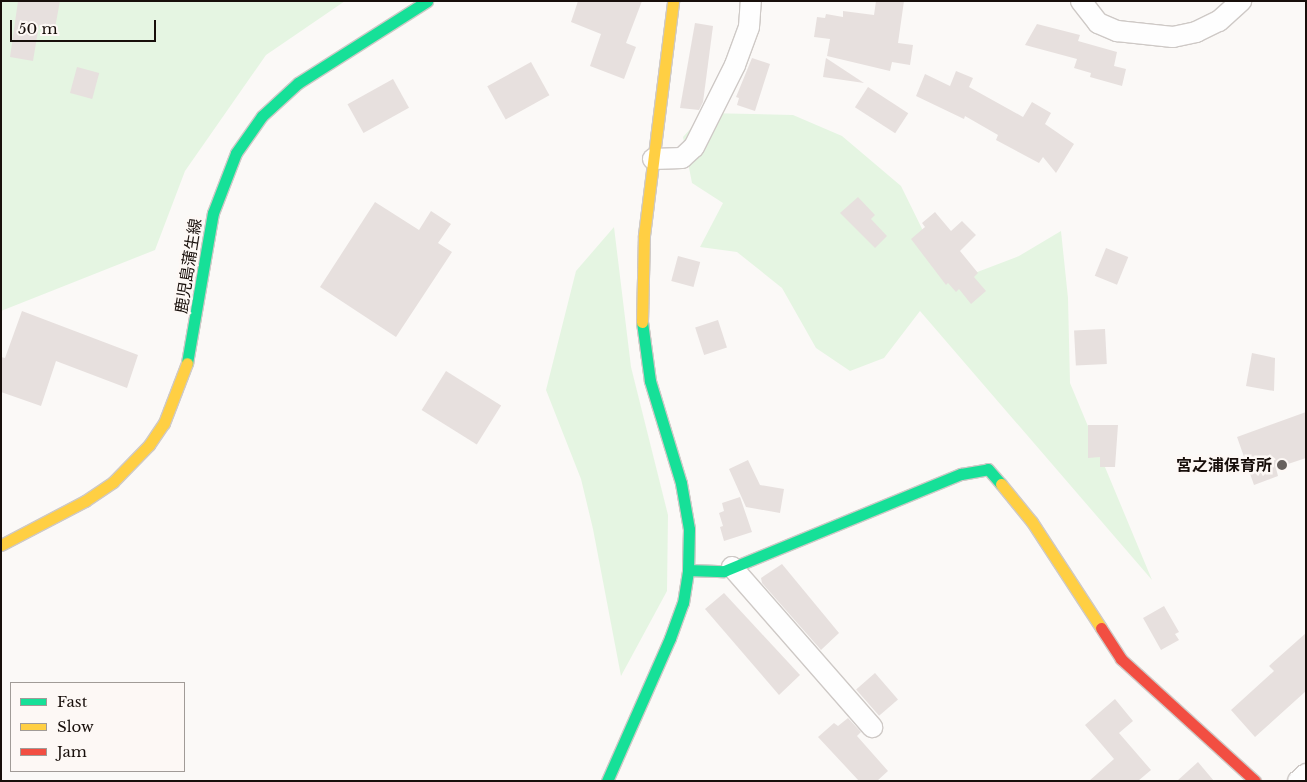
<!DOCTYPE html>
<html>
<head>
<meta charset="utf-8">
<style>
	body { margin:0 }
	#map { position:relative; width:1307px; height:782px; overflow:hidden; background:#fbf9f7; font-family:"Libre Baskerville","Noto Sans JP",serif }
	div>[style] { position:absolute }
	.green>* { inset:0; background:#e5f5e2 }
	.building>* { inset:0; background:#e7e0de; transform-origin:0 0 }
	.roads { filter:drop-shadow(1px 0 #cec9c6) drop-shadow(-1px 0 #cec9c6) drop-shadow(0 1px #cec9c6) drop-shadow(0 -1px #cec9c6) }
	.street>* { height:20px; margin:-10px; padding:0 10px; transform-origin:10px; border-radius:10px; background:#fefefe }
	.fast>* { height:11px; margin:-5.5px; padding:0 5.5px; transform-origin:5.5px; border-radius:5.5px; background:#16e098 }
	.slow>* { height:11px; margin:-5.5px; padding:0 5.5px; transform-origin:5.5px; border-radius:5.5px; background:#ffcf43 }
	.jam>* { height:11px; margin:-5.5px; padding:0 5.5px; transform-origin:5.5px; border-radius:5.5px; background:#f24e42 }
	.dots>* { width:14px; height:14px; translate:-50% -50%; box-sizing:border-box; border:2px solid #fdf8f5; border-radius:50% }
	span { translate:-50% -50%; white-space:nowrap; text-align:center; line-height:1.15; -webkit-text-stroke:5px #fdf8f5; paint-order:stroke }
	.street-label { font-size:16px; color:#180f0b }
	.poi-label { font-size:16px; color:#180f0b; font-weight:700 }
	.right { translate:-100% -50%; text-align:right }
	.frame { position:absolute; inset:0; border:2px solid #180f0b; pointer-events:none }
	.legend { position:absolute; left:10px; top:682px; width:175px; height:90px; box-sizing:border-box; background:#fdf8f5; border:1px solid #a19b97; margin:0; padding:6px 9px; list-style:none; font-size:15px; color:#180f0b }
	.legend li { display:flex; align-items:center; gap:10px; height:25px }
	.legend b { width:25px; border:1px solid #a19b97 }
	.scale { position:absolute; left:10px; top:20px; width:146px; height:22px; box-sizing:border-box; border:2px solid #180f0b; border-top:0; padding-left:6px; font-size:15px; line-height:18px; white-space:nowrap; color:#180f0b; -webkit-text-stroke:4px #fdf8f5; paint-order:stroke }
</style>
</head>
<body>
<div id="map">
	<div class="green">
		<div style="clip-path:polygon(1px 1px,345px 1px,266px 55px,185px 171px,155px 250px,1px 311px)"></div>
		<div style="clip-path:polygon(705px 113px,793px 115px,842px 136px,901px 186px,931px 247px,959px 279px,1019px 256px,1061px 231px,1068px 298px,1070px 383px,1152px 580px,920px 311px,884px 358px,850px 371px,816px 348px,782px 288px,737px 252px,700px 247px,723px 203px,692px 183px,683px 137px)"></div>
		<div style="clip-path:polygon(614px 227px,631px 367px,668px 515px,667px 591px,621px 676px,593px 529px,581px 479px,546px 390px,576px 271px)"></div>
	</div>
	<div class="building">
		<div style="clip-path:polygon(18px 1px,60px 1px,55px 28px,39px 25px,33px 61px,10px 57px)"></div>
		<div style="clip-path:polygon(578px 1px,642px 1px,626px 43px,636px 47px,624px 79px,590px 66px,601px 34px,571px 22px)"></div>
		<div style="clip-path:polygon(876px 1px,904px 1px,898px 43px,913px 45px,910px 65px,892px 62px,890px 71px,827px 56px,830px 39px,814px 37px,817px 17px,825px 18px,826px 14px,843px 17px,843px 11px,874px 15px)"></div>
		<div style="clip-path:polygon(695px 23px,713px 26px,703px 102px,699px 110px,680px 108px)"></div>
		<div style="clip-path:polygon(1037px 24px,1080px 35px,1078px 41px,1117px 52px,1114px 66px,1126px 69px,1122px 86px,1090px 77px,1091px 73px,1074px 68px,1077px 59px,1025px 45px)"></div>
		<div style="clip-path:polygon(752px 58px,770px 64px,755px 111px,737px 105px,739px 98px,736px 97px)"></div>
		<div style="clip-path:polygon(826px 58px,864px 83px,823px 77px)"></div>
		<div style="left:531px;top:62px;width:38px;height:50px;rotate:61deg"></div>
		<div style="left:77px;top:67px;width:23px;height:27px;rotate:15deg"></div>
		<div style="clip-path:polygon(956px 71px,973px 78px,969px 87px,1023px 117px,1032px 102px,1051px 113px,1045px 124px,1074px 144px,1056px 173px,1043px 157px,1039px 163px,996px 140px,998px 135px,965px 116px,964px 119px,916px 96px,925px 74px,950px 86px)"></div>
		<div style="left:393px;top:79px;width:33px;height:52px;rotate:61deg"></div>
		<div style="left:868px;top:87px;width:48px;height:24px;rotate:33deg"></div>
		<div style="clip-path:polygon(858px 197px,875px 215px,871px 219px,887px 236px,875px 248px,840px 213px)"></div>
		<div style="clip-path:polygon(375px 202px,419px 230px,431px 211px,451px 224px,438px 243px,452px 252px,396px 337px,320px 287px)"></div>
		<div style="clip-path:polygon(935px 212px,951px 231px,962px 221px,976px 235px,960px 251px,978px 273px,974px 277px,986px 291px,971px 304px,959px 289px,956px 292px,948px 283px,946px 285px,911px 239px,925px 227px,922px 223px)"></div>
		<div style="left:1106px;top:248px;width:24px;height:30px;rotate:22deg"></div>
		<div style="left:678px;top:256px;width:23px;height:26px;rotate:15deg"></div>
		<div style="clip-path:polygon(22px 311px,138px 355px,127px 388px,56px 361px,41px 406px,1px 392px,1px 357px,5px 358px)"></div>
		<div style="left:718px;top:320px;width:29px;height:24px;rotate:72deg"></div>
		<div style="left:1105px;top:329px;width:35px;height:31px;rotate:87deg"></div>
		<div style="clip-path:polygon(1252px 353px,1275px 358px,1274px 391px,1246px 386px)"></div>
		<div style="left:446px;top:371px;width:65px;height:46px;rotate:32deg"></div>
		<div style="clip-path:polygon(1306px 412px,1306px 458px,1276px 468px,1278px 476px,1254px 485px,1237px 437px)"></div>
		<div style="clip-path:polygon(1088px 425px,1118px 425px,1115px 467px,1100px 467px,1100px 457px,1088px 458px)"></div>
		<div style="clip-path:polygon(748px 460px,760px 485px,784px 489px,780px 513px,746px 507px,729px 469px)"></div>
		<div style="clip-path:polygon(740px 497px,752px 532px,724px 541px,720px 527px,723px 526px,719px 513px,724px 511px,722px 503px)"></div>
		<div style="clip-path:polygon(782px 564px,839px 633px,821px 650px,762px 583px,761px 578px)"></div>
		<div style="clip-path:polygon(724px 593px,800px 675px,779px 695px,705px 609px)"></div>
		<div style="clip-path:polygon(1164px 606px,1179px 632px,1175px 634px,1179px 640px,1161px 650px,1143px 618px)"></div>
		<div style="clip-path:polygon(1306px 633px,1306px 691px,1255px 737px,1231px 710px,1274px 671px,1269px 666px)"></div>
		<div style="left:875px;top:673px;width:35px;height:25px;rotate:49deg"></div>
		<div style="clip-path:polygon(1115px 699px,1133px 721px,1119px 733px,1151px 770px,1138px 781px,1089px 781px,1114px 759px,1085px 725px)"></div>
		<div style="clip-path:polygon(848px 718px,861px 732px,857px 736px,888px 771px,877px 781px,859px 781px,818px 737px,834px 723px,838px 726px)"></div>
		<div style="clip-path:polygon(1198px 762px,1214px 781px,1177px 781px)"></div>
	</div>
	<div class="roads">
		<div class="street">
			<div style="left:1081px;top:1px;width:28px;rotate:52deg"></div>
			<div style="left:1098px;top:23px;width:21px;rotate:23deg"></div>
			<div style="left:1117px;top:31px;width:56px;rotate:6.1deg"></div>
			<div style="left:1173px;top:37px;width:24px;rotate:-12deg"></div>
			<div style="left:1196px;top:32px;width:25px;rotate:-26deg"></div>
			<div style="left:1219px;top:21px;width:30px;rotate:-42deg"></div>
			<div style="left:653px;top:159px;width:29px;rotate:-2deg"></div>
			<div style="left:682px;top:158px;width:16px;rotate:-43deg"></div>
			<div style="left:694px;top:147px;width:92px;rotate:-63.4deg"></div>
			<div style="left:735px;top:65px;width:40px;rotate:-69.8deg"></div>
			<div style="left:749px;top:27px;width:26px;rotate:-86deg"></div>
			<div style="left:732px;top:567px;width:213px;rotate:48.8deg"></div>
			<div style="left:1298px;top:781px;width:11px;rotate:-41deg"></div>
		</div>
		<div class="fast">
			<div style="left:187px;top:363px;width:152px;rotate:-80.2deg"></div>
			<div style="left:213px;top:213px;width:64px;rotate:-69deg"></div>
			<div style="left:236px;top:153px;width:45px;rotate:-54.9deg"></div>
			<div style="left:262px;top:116px;width:49px;rotate:-42.5deg"></div>
			<div style="left:298px;top:83px;width:153px;rotate:-32.4deg"></div>
			<div style="left:688px;top:570px;width:36px;rotate:2deg"></div>
			<div style="left:724px;top:571px;width:256px;rotate:-22.3deg"></div>
			<div style="left:961px;top:474px;width:27px;rotate:-10deg"></div>
			<div style="left:988px;top:469px;width:20px;rotate:49deg"></div>
			<div style="left:607px;top:781px;width:156px;rotate:-66.2deg"></div>
			<div style="left:670px;top:638px;width:37px;rotate:-70deg"></div>
			<div style="left:683px;top:603px;width:33px;rotate:-81deg"></div>
			<div style="left:688px;top:570px;width:41px;rotate:-88.6deg"></div>
			<div style="left:689px;top:529px;width:47px;rotate:-99.9deg"></div>
			<div style="left:681px;top:483px;width:107px;rotate:-106.9deg"></div>
			<div style="left:650px;top:381px;width:60px;rotate:-97.7deg"></div>
		</div>
		<div class="slow">
			<div style="left:642px;top:322px;width:87px;rotate:-88.7deg"></div>
			<div style="left:644px;top:235px;width:236px;rotate:-82.9deg"></div>
			<div style="left:1001px;top:484px;width:49px;rotate:50.8deg"></div>
			<div style="left:1032px;top:522px;width:126px;rotate:56.9deg"></div>
			<div style="left:1px;top:545px;width:95px;rotate:-27.6deg"></div>
			<div style="left:85px;top:501px;width:34px;rotate:-34deg"></div>
			<div style="left:113px;top:482px;width:52px;rotate:-45.8deg"></div>
			<div style="left:149px;top:445px;width:27px;rotate:-56deg"></div>
			<div style="left:164px;top:423px;width:64px;rotate:-69deg"></div>
		</div>
		<div class="jam">
			<div style="left:1101px;top:628px;width:37px;rotate:57deg"></div>
			<div style="left:1121px;top:659px;width:181px;rotate:42.3deg"></div>
		</div>
	</div>
	<div class="dots">
		<div style="left:1282px;top:465px;background:#67615e"></div>
	</div>
	<div class="street-label">
		<span style="left:188px;top:266px;rotate:-81deg">鹿児島蒲生線</span>
	</div>
	<div class="poi-label">
		<span class="right" style="left:1272px;top:465px">宮之浦保育所</span>
	</div>
	<div class="frame"></div>
	<ul class="legend">
	<li><b style="height:6px;background:#16e098"></b>Fast</li>
	<li><b style="height:6px;background:#ffcf43"></b>Slow</li>
	<li><b style="height:6px;background:#f24e42"></b>Jam</li>
	</ul>
	<div class="scale">50 m</div>
</div>
</body>
</html>
